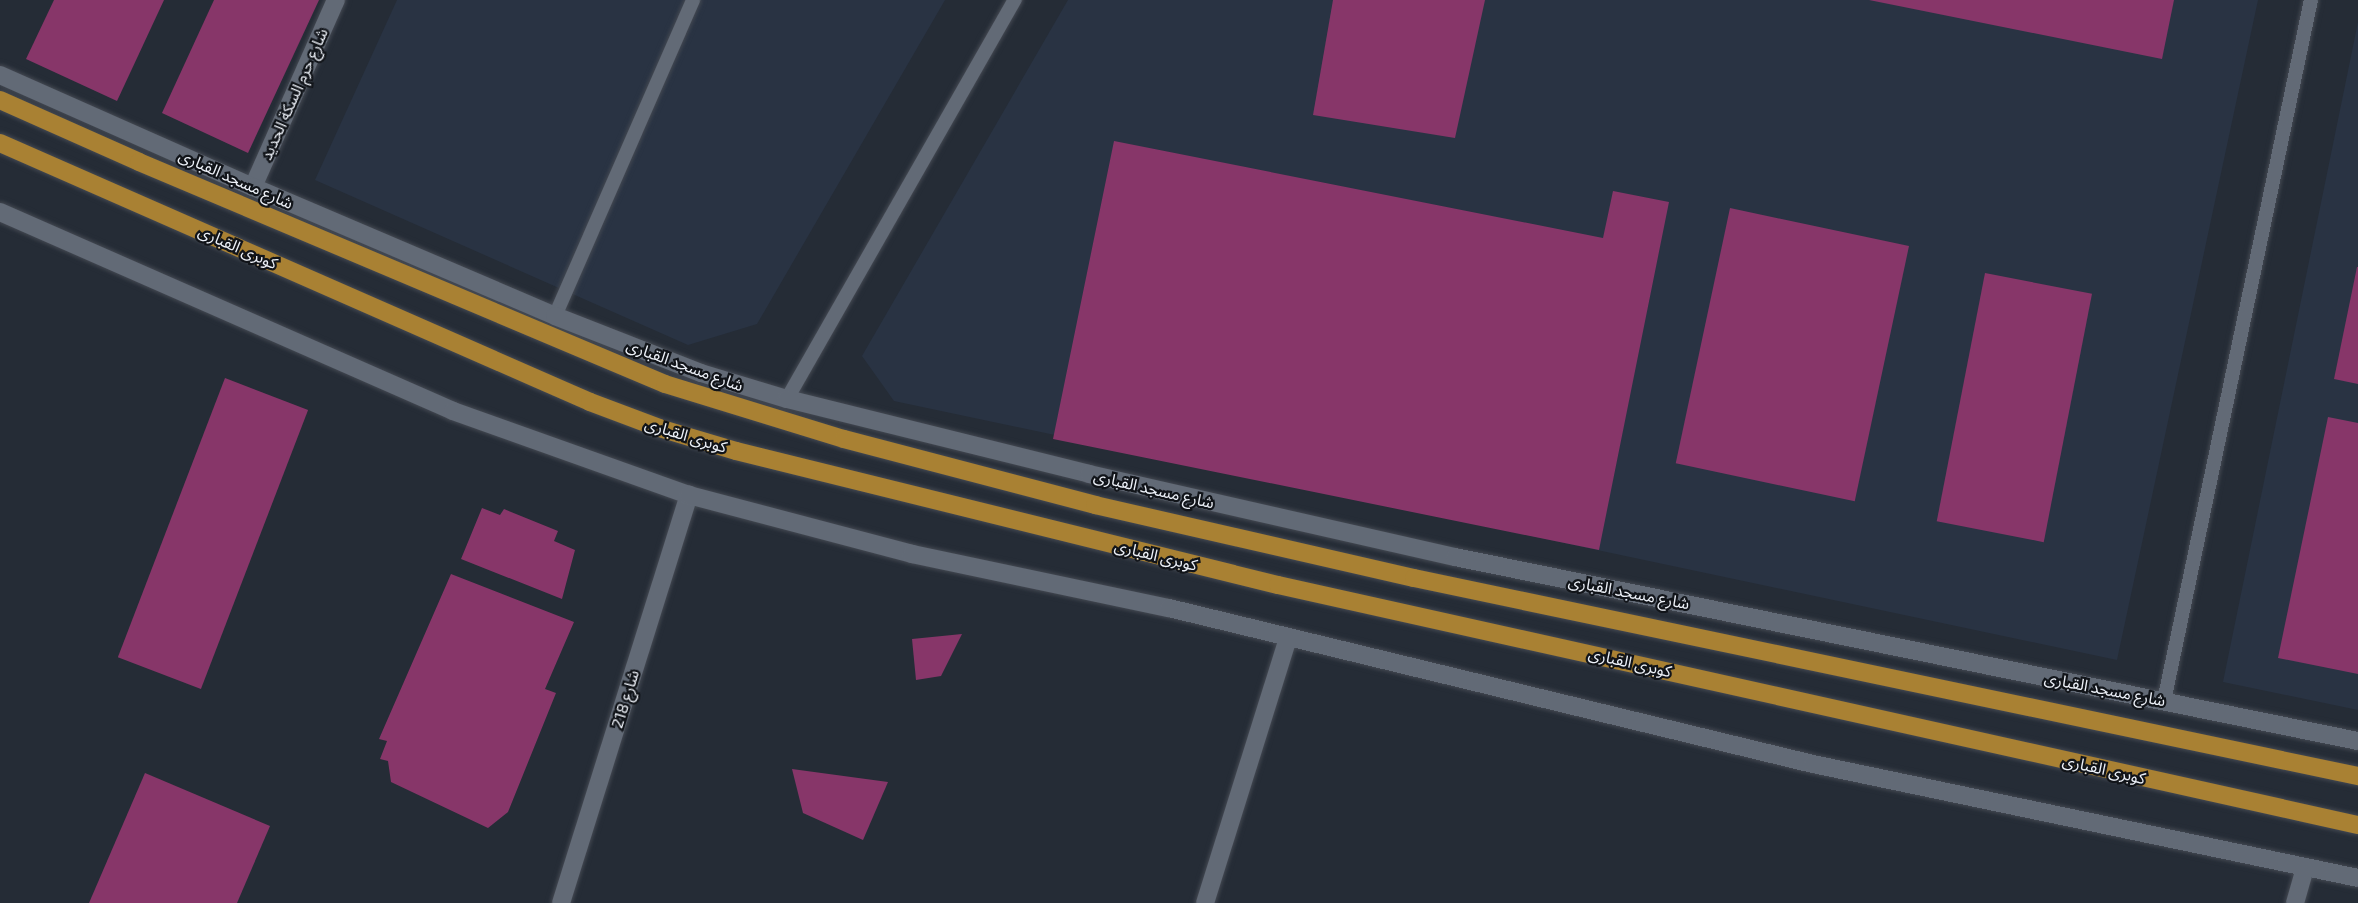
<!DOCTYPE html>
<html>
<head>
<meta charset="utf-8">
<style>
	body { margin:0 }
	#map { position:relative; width:2358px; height:903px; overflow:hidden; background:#252c36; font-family:"Exo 2","Noto Sans Arabic",sans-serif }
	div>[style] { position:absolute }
	.built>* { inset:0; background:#293343 }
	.building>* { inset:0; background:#873669; transform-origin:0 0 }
	.roads { filter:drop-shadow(0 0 2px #444952) drop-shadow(0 0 2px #444952) }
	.lane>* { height:14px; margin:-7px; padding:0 7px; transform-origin:7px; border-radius:7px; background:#626a76 }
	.street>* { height:18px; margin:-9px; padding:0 9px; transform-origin:9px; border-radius:9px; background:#626a76 }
	.secondary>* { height:18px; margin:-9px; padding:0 9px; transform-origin:9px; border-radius:9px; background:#626a76 }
	.primary>* { height:18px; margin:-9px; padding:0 9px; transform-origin:9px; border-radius:9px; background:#a98133 }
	span { translate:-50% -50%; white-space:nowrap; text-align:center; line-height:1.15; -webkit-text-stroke:4.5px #111419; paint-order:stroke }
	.street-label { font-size:16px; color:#edf1f8 }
</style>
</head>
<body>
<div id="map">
	<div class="built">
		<div style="clip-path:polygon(397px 0,945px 0,757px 324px,688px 345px,315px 180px)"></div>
		<div style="clip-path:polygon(1068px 0,2258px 0,2117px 660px,894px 401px,862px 356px)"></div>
		<div style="clip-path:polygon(2358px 22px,2358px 710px,2223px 682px)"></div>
	</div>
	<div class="building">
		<div style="clip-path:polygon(54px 0,164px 0,117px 101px,26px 59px)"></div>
		<div style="clip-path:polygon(214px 0,319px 0,248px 153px,162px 113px)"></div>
		<div style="clip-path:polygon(1333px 0,1485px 0,1455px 138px,1313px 115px)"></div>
		<div style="clip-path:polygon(1869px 0,2174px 0,2162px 59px)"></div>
		<div style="clip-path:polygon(1114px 141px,1603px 238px,1613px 191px,1669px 202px,1599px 550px,1053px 439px)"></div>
		<div style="left:1730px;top:208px;width:183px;height:261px;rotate:12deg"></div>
		<div style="clip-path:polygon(2357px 267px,2358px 267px,2358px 384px,2334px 379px)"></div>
		<div style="left:1985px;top:273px;width:109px;height:253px;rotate:11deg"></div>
		<div style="left:225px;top:378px;width:89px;height:299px;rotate:21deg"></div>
		<div style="clip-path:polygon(2328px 417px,2358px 423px,2358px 674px,2278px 658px)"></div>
		<div style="clip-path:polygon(482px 508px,500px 515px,504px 509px,558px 531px,554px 541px,575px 550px,562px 599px,461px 559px)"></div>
		<div style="clip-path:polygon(451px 574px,574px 622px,545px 689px,556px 693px,508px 812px,488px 828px,391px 782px,388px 761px,380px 759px,387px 741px,379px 739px)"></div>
		<div style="clip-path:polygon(962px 634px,941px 676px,916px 680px,912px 639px)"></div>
		<div style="clip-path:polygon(792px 769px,888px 782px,863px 840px,803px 813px)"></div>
		<div style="clip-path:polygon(145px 773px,270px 826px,237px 903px,89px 903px)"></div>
	</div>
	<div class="roads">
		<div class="lane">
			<div style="left:555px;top:316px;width:345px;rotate:-66.4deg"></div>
			<div style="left:787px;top:399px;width:460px;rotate:-60.3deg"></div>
			<div style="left:2164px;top:701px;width:716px;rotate:-78.16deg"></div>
		</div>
		<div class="street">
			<div style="left:253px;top:187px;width:205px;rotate:-66.1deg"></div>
			<div style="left:561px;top:903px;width:428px;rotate:-72.6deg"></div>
			<div style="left:1205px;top:903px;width:278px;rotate:-72.6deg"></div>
			<div style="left:2295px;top:903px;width:37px;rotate:-74deg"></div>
		</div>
		<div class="secondary">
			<div style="left:0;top:75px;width:277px;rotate:23.9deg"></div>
			<div style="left:253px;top:187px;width:328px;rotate:23.1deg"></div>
			<div style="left:555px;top:316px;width:157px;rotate:21.3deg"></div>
			<div style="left:701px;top:373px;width:90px;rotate:16.8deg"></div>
			<div style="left:787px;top:399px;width:311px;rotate:13.9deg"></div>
			<div style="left:1089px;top:474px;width:375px;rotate:12.8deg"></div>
			<div style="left:1455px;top:557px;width:922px;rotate:11.52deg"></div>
			<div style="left:0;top:212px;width:495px;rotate:23.7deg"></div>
			<div style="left:453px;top:411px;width:251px;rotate:19.6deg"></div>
			<div style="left:689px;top:495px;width:231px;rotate:14.8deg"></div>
			<div style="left:912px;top:554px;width:263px;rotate:11.9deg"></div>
			<div style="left:1169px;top:608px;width:663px;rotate:13.62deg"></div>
			<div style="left:1813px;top:764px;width:557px;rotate:11.81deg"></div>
		</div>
		<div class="primary">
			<div style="left:0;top:100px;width:152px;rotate:24deg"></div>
			<div style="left:139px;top:162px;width:571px;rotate:22.88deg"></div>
			<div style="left:665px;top:384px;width:187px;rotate:17.1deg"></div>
			<div style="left:844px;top:439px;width:260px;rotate:14.7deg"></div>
			<div style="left:1095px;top:505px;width:327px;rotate:12.9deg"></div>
			<div style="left:1414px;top:578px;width:965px;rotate:11.85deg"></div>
			<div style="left:0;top:143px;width:644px;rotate:23.7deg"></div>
			<div style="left:590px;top:402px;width:74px;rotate:20.6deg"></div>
			<div style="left:659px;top:428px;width:80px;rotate:16.6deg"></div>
			<div style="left:736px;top:451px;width:558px;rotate:13.89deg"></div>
			<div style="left:1278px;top:585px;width:1106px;rotate:12.53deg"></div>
		</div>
	</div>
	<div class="street-label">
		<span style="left:294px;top:94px;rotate:-66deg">شارع حرم السكة الحديد</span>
		<span style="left:236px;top:179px;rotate:24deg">شارع مسجد القبارى</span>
		<span style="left:238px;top:247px;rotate:24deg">كوبرى القبارى</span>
		<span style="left:685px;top:365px;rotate:20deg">شارع مسجد القبارى</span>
		<span style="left:686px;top:435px;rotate:17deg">كوبرى القبارى</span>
		<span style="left:1154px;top:489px;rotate:13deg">شارع مسجد القبارى</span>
		<span style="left:1156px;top:555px;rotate:14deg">كوبرى القبارى</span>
		<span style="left:1629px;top:592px;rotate:11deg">شارع مسجد القبارى</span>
		<span style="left:1630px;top:662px;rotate:13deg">كوبرى القبارى</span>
		<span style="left:2105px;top:689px;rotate:11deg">شارع مسجد القبارى</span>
		<span style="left:625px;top:699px;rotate:-73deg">شارع 218</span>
		<span style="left:2104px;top:769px;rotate:13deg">كوبرى القبارى</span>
	</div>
</div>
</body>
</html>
